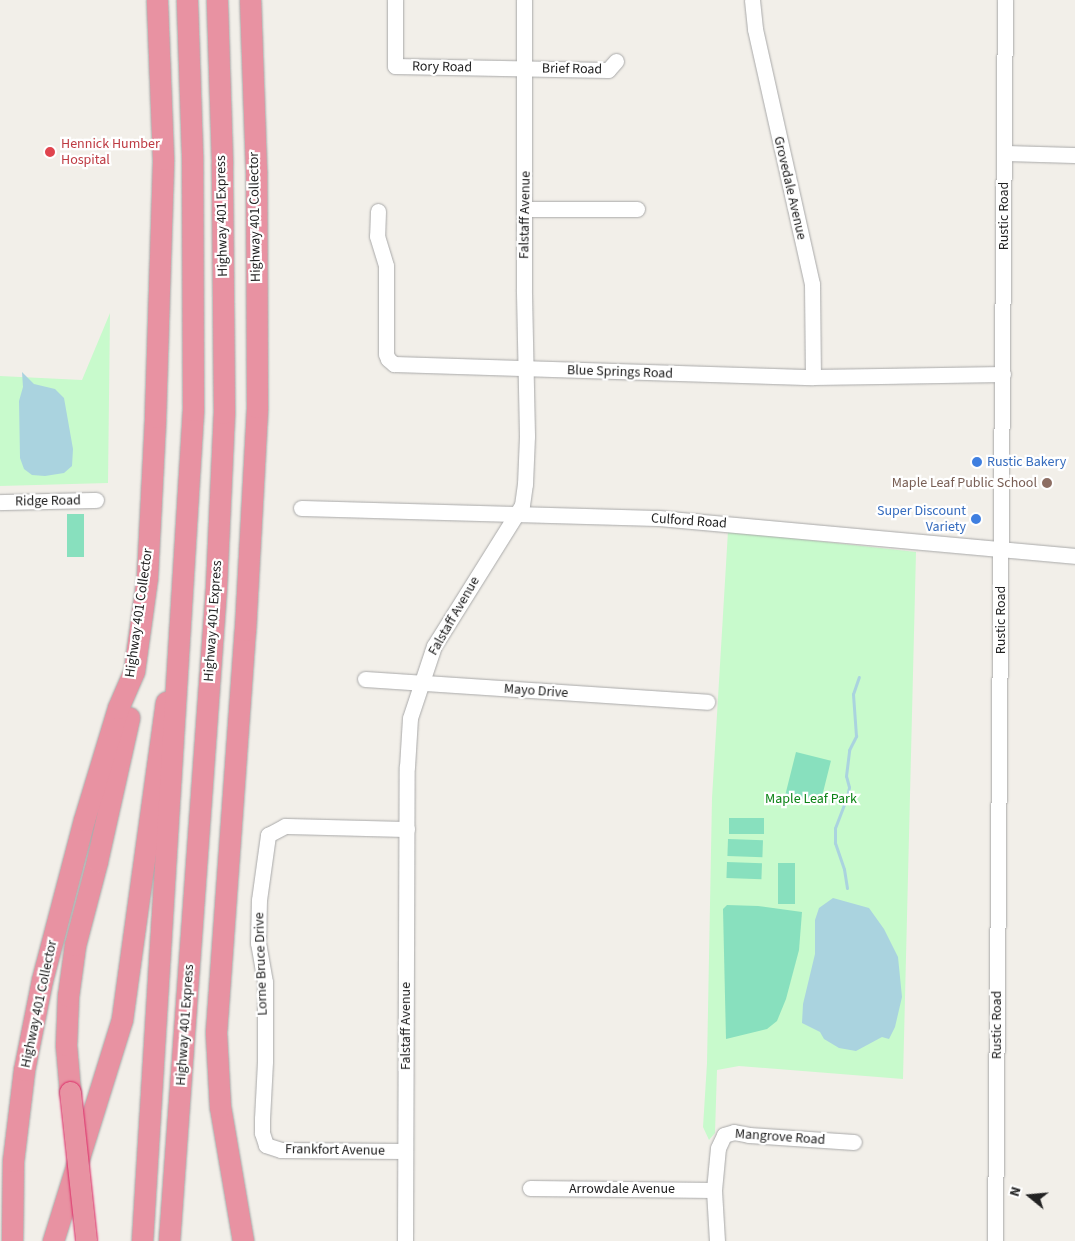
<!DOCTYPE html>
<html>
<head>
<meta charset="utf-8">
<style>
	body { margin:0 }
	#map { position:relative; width:1075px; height:1241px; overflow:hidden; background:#f2efe9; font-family:"Source Sans 3",sans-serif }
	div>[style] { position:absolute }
	.park>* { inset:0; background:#c8facc }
	.pitch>* { inset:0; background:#88e0be; transform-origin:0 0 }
	.water>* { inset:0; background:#aad3df }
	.stream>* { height:3px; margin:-1.5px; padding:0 1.5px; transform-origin:1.5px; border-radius:1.5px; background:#aad3df }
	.roads { filter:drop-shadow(0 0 1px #a9a9a9) drop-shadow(0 0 1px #a9a9a9) }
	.minor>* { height:15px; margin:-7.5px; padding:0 7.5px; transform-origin:7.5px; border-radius:7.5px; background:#fff }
	.highway>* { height:21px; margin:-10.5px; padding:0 10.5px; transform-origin:10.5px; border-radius:10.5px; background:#e892a2 }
	.bridges { filter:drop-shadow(0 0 1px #dc2a67) drop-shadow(0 0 1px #dc2a67) }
	.highway-bridge>* { height:21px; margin:-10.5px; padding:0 10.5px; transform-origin:10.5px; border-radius:10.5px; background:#e892a2 }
	.dots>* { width:14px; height:14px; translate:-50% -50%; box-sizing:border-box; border:2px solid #fff; border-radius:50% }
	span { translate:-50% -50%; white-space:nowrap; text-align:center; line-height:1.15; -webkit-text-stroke:4.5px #fff; paint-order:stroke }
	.street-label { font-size:14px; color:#222 }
	.health-label { font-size:14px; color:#be3a42 }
	.left { translate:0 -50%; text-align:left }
	.shop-label { font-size:14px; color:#366cbe }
	.right { translate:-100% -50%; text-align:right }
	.education-label { font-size:14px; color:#785e54 }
	.park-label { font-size:14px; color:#0c8416 }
	.north { position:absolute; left:1005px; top:1171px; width:50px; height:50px; -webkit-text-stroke:4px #fff; paint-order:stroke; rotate:287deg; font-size:14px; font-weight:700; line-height:20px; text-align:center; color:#222 }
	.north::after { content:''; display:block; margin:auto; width:18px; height:22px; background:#222; clip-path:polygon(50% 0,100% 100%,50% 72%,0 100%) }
</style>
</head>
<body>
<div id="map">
	<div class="park">
		<div style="clip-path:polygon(110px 313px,108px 483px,0 486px,0 376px,82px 380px)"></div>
		<div style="clip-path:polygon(728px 531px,916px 552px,903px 1079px,739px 1066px,717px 1070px,715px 1133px,709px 1140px,703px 1127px,707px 1063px,712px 798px)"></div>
	</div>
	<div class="pitch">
		<div style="left:67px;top:514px;width:17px;height:43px"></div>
		<div style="left:796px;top:752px;width:36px;height:44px;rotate:14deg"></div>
		<div style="left:729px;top:818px;width:35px;height:16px"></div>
		<div style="left:728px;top:839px;width:35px;height:17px;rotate:2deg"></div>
		<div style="left:727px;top:862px;width:35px;height:16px;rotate:2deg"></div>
		<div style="left:778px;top:863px;width:17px;height:41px"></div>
		<div style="clip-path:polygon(727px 905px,758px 906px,802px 912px,799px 950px,786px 999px,777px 1021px,767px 1029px,726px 1039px,723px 909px)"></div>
	</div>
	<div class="water">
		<div style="clip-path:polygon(22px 372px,34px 384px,55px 389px,64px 398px,73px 449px,72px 466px,64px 473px,45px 476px,32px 475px,24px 469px,20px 458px,19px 401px,23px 387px)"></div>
		<div style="clip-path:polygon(833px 898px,869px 908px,884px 929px,898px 957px,902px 997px,895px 1027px,889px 1039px,882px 1037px,856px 1051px,839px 1048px,824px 1039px,820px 1032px,802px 1023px,803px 1004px,815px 954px,815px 920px,819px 908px)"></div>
	</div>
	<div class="stream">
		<div style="left:847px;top:888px;width:19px;rotate:-99deg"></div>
		<div style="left:844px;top:869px;width:28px;rotate:-109deg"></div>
		<div style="left:835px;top:843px;width:15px;rotate:-90deg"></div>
		<div style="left:835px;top:828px;width:34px;rotate:-69deg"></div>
		<div style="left:847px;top:796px;width:9px;rotate:-77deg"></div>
		<div style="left:849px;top:787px;width:11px;rotate:-105deg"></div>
		<div style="left:846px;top:776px;width:26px;rotate:-83deg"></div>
		<div style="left:849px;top:750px;width:16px;rotate:-63deg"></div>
		<div style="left:856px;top:736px;width:42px;rotate:-94.1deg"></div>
		<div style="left:853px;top:694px;width:18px;rotate:-71deg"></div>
	</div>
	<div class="roads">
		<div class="minor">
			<div style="left:395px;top:0;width:66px;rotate:90deg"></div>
			<div style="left:395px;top:66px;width:213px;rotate:1.1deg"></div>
			<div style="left:608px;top:70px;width:12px;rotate:-48deg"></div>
			<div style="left:752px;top:0;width:29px;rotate:84deg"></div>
			<div style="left:755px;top:29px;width:261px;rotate:77.4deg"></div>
			<div style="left:812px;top:284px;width:93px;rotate:89.4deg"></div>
			<div style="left:1005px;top:153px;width:70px;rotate:1.6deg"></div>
			<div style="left:525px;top:209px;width:112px"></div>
			<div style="left:378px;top:211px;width:25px;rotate:92deg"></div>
			<div style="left:377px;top:236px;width:31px;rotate:73deg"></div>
			<div style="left:386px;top:266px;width:88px;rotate:90deg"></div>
			<div style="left:386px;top:354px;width:5px;rotate:68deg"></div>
			<div style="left:388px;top:359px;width:8px;rotate:40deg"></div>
			<div style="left:394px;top:364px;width:419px;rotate:1.8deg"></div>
			<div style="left:813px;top:377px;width:190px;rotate:-0.9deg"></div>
			<div style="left:0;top:502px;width:96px;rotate:-1.2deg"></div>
			<div style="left:301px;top:508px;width:357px;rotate:1.6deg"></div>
			<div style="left:658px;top:518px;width:419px;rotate:5.2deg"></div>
			<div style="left:365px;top:679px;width:343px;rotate:3.8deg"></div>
			<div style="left:405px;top:1151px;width:124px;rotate:-179.5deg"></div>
			<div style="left:281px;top:1150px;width:16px;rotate:-162deg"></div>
			<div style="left:266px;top:1145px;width:13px;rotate:-108deg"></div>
			<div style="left:262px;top:1133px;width:14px;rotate:-90deg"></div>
			<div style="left:262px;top:1119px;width:58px;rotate:-87deg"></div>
			<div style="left:265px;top:1061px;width:79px;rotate:-90deg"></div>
			<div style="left:265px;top:982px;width:40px;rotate:-100deg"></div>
			<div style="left:258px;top:943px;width:43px;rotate:-88.7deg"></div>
			<div style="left:259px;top:900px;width:66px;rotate:-82.1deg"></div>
			<div style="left:268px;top:835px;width:19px;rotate:-28deg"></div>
			<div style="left:285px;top:826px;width:122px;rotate:1.4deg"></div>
			<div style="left:530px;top:1188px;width:184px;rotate:0.6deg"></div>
			<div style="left:405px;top:1241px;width:474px;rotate:-89.8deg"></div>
			<div style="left:407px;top:767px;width:49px;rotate:-86.5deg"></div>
			<div style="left:410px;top:718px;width:76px;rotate:-71.6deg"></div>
			<div style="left:434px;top:646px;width:166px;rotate:-58deg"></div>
			<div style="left:522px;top:505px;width:21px;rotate:-82deg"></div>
			<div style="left:525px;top:484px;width:48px;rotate:-87.6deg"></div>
			<div style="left:527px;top:436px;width:147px;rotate:-91.2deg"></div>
			<div style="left:524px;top:289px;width:289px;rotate:-90deg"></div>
			<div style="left:717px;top:1241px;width:51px;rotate:-93.4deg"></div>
			<div style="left:714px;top:1190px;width:42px;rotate:-84.6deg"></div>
			<div style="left:718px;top:1148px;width:14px;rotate:-65deg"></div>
			<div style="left:724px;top:1135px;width:10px;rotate:-17deg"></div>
			<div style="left:734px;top:1132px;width:15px;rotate:11deg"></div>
			<div style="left:749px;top:1135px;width:105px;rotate:3.8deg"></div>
			<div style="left:995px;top:1241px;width:1241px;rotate:-89.54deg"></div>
		</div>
		<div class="highway">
			<div style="left:70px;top:1092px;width:47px;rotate:-94.9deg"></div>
			<div style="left:66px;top:1045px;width:49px;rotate:-87.7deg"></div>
			<div style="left:68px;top:996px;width:51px;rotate:-82.2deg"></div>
			<div style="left:75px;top:945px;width:87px;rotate:-75.3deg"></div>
			<div style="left:97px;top:861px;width:147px;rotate:-77.4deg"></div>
			<div style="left:12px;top:1241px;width:80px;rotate:-89.3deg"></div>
			<div style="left:13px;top:1161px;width:92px;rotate:-83.1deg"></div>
			<div style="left:24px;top:1070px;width:92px;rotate:-78.7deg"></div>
			<div style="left:42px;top:980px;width:165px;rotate:-75.3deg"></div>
			<div style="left:84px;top:820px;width:117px;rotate:-73.1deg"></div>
			<div style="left:118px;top:708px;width:40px;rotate:-66.6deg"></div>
			<div style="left:134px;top:671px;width:95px;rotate:-82.1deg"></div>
			<div style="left:147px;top:577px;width:160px;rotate:-87.1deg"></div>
			<div style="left:155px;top:417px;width:258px;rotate:-88.2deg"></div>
			<div style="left:163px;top:159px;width:159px;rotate:-92.2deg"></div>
			<div style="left:53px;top:1241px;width:232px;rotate:-72.7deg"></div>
			<div style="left:122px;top:1019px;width:320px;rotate:-82.1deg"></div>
			<div style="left:142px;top:1241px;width:833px;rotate:-86.49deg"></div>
			<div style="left:193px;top:410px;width:256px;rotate:-90.2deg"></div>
			<div style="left:192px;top:154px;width:154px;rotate:-91.9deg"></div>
			<div style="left:169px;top:1241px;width:656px;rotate:-85.89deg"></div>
			<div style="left:216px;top:587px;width:174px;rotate:-87.4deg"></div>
			<div style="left:224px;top:413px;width:250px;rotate:-90.5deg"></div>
			<div style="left:222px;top:163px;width:163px;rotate:-91.8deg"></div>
			<div style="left:243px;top:1241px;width:136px;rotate:-99.7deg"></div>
			<div style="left:220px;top:1107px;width:75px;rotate:-93.1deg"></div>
			<div style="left:216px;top:1032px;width:403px;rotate:-85.9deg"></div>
			<div style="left:245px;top:630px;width:223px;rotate:-86.9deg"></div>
			<div style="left:257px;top:407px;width:237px;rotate:-90.2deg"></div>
			<div style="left:256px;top:170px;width:170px;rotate:-92deg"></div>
		</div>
	</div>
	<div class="bridges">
		<div class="highway-bridge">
			<div style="left:70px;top:1092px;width:149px;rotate:83.8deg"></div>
		</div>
	</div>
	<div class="dots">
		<div style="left:50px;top:152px;background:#e0444e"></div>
		<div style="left:977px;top:462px;background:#3f7fe0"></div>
		<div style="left:1047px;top:483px;background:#8d6e63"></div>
		<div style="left:976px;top:519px;background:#3f7fe0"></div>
	</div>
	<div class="street-label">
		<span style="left:442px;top:67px;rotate:1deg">Rory Road</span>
		<span style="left:572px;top:69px;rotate:1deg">Brief Road</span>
		<span style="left:790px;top:188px;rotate:77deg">Grovedale Avenue</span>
		<span style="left:525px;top:215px;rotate:-89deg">Falstaff Avenue</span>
		<span style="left:222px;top:216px;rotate:-91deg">Highway 401 Express</span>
		<span style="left:1004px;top:216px;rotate:-90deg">Rustic Road</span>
		<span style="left:255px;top:217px;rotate:-91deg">Highway 401 Collector</span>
		<span style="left:620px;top:372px;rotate:2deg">Blue Springs Road</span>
		<span style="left:48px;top:501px;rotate:-1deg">Ridge Road</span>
		<span style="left:689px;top:521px;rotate:4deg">Culford Road</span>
		<span style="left:139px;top:613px;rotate:-82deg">Highway 401 Collector</span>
		<span style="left:454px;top:616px;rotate:-60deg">Falstaff Avenue</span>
		<span style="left:1001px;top:620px;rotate:-90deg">Rustic Road</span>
		<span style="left:213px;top:621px;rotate:-86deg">Highway 401 Express</span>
		<span style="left:536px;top:691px;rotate:4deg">Mayo Drive</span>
		<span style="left:261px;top:964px;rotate:-92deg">Lorne Bruce Drive</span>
		<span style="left:39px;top:1004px;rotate:-78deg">Highway 401 Collector</span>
		<span style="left:185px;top:1025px;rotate:-86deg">Highway 401 Express</span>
		<span style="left:997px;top:1025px;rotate:-90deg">Rustic Road</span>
		<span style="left:406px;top:1026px;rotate:-90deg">Falstaff Avenue</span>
		<span style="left:780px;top:1137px;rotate:4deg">Mangrove Road</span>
		<span style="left:335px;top:1150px;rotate:1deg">Frankfort Avenue</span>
		<span style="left:622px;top:1189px">Arrowdale Avenue</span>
	</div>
	<div class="health-label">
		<span class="left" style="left:61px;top:152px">Hennick Humber<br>Hospital</span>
	</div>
	<div class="shop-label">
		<span class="left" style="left:987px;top:462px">Rustic Bakery</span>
		<span class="right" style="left:966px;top:519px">Super Discount<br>Variety</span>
	</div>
	<div class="education-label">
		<span class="right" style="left:1037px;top:483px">Maple Leaf Public School</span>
	</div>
	<div class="park-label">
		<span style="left:811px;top:799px">Maple Leaf Park</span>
	</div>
	<div class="north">N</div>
</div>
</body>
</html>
